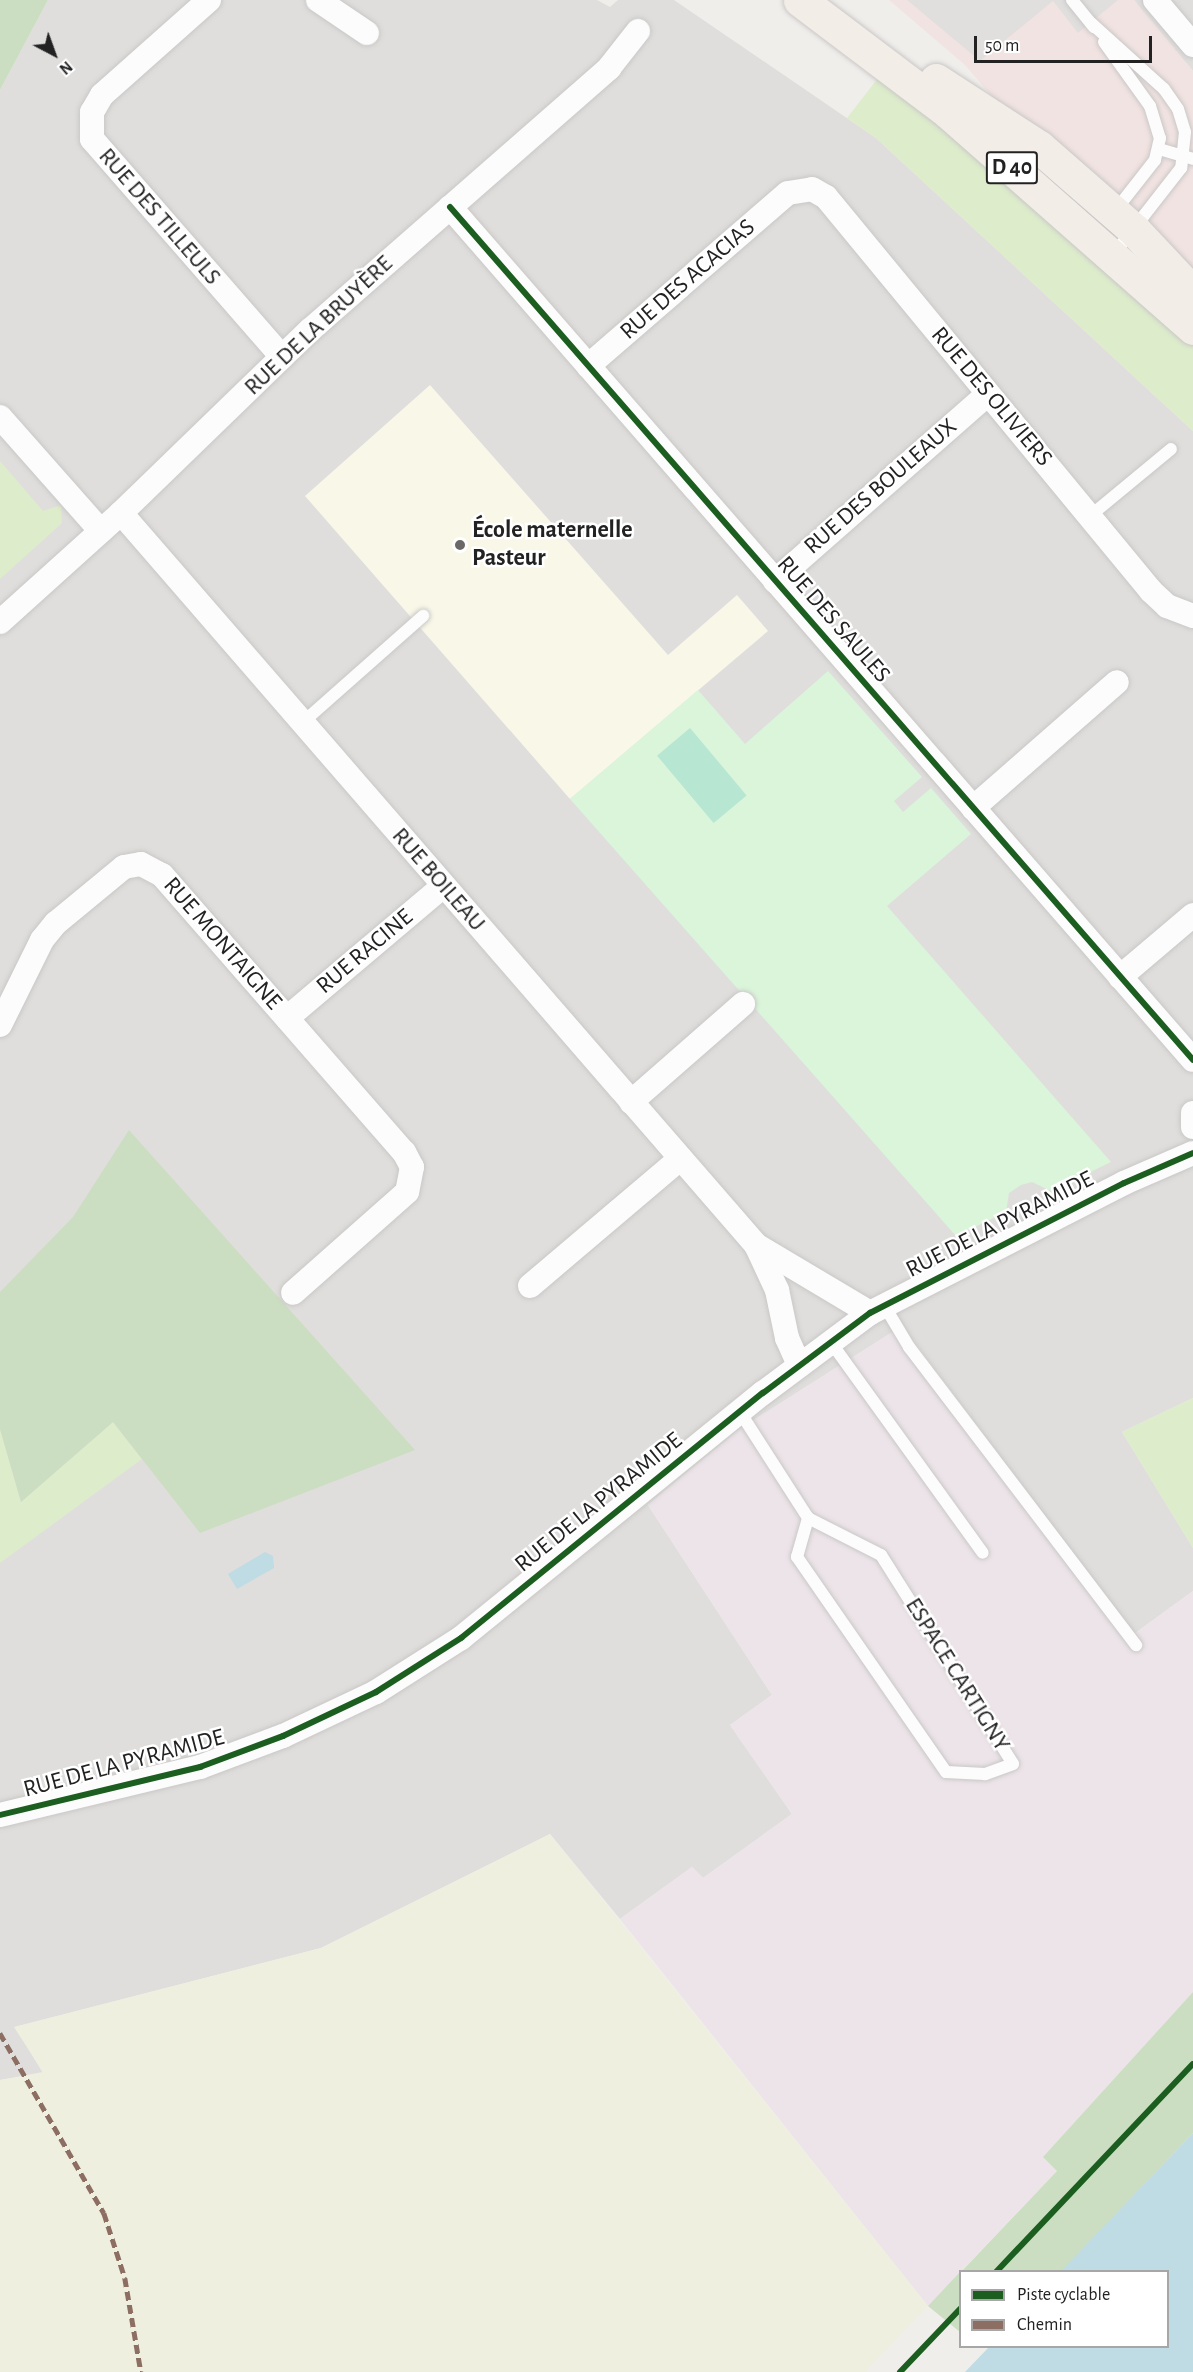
<!DOCTYPE html>
<html>
<head>
<meta charset="utf-8">
<style>
	body { margin:0 }
	#map { position:relative; width:1193px; height:2372px; overflow:hidden; background:#f0eeeb; font-family:"Alegreya Sans",sans-serif }
	div>[style] { position:absolute }
	.residential>* { inset:0; background:#dfdedc }
	.commercial>* { inset:0; background:#f1e3e1 }
	.industrial>* { inset:0; background:#ede4e9 }
	.education>* { inset:0; background:#f8f7e8 }
	.farmland>* { inset:0; background:#efefdf }
	.grass>* { inset:0; background:#ddeccb }
	.forest>* { inset:0; background:#cbdec1 }
	.park>* { inset:0; background:#daf5da }
	.pitch>* { inset:0; background:#b7e6d2; transform-origin:0 0 }
	.parking>* { inset:0; background:#e0dfde }
	.water>* { inset:0; background:#bfdbe3 }
	.roads { filter:drop-shadow(0 0 2px #c9c8c7) drop-shadow(0 0 2px #c9c8c7) }
	.lane>* { height:12px; margin:-6px; padding:0 6px; transform-origin:6px; border-radius:6px; background:#fdfcfc }
	.street>* { height:24px; margin:-12px; padding:0 12px; transform-origin:12px; border-radius:12px; background:#fdfcfc }
	.primary>* { height:33px; margin:-16.5px; padding:0 16.5px; transform-origin:16.5px; border-radius:16.5px; background:#f3ede7 }
	.quiet>* { height:4.5px; margin-top:-2.25px; transform-origin:0; background:repeating-linear-gradient(90deg,#8d6e63 0 9px,transparent 0 13.5px) }
	.cycleway>* { height:6px; margin:-3px; padding:0 3px; transform-origin:3px; border-radius:3px; background:#1b5e20 }
	.dots>* { width:16px; height:16px; translate:-50% -50%; box-sizing:border-box; border:3px solid #fff; border-radius:50% }
	span { translate:-50% -50%; white-space:nowrap; text-align:center; line-height:1.15; -webkit-text-stroke:5px #fff; paint-order:stroke }
	.shield-label span { padding:2px 4px; background:#fff; border:2px solid; border-radius:4px; -webkit-text-stroke-width:0 }
	.shield-label { font-size:22px; color:#222; font-weight:700 }
	.street-label { font-size:24px; color:#222 }
	.poi-label { font-size:24px; color:#222; font-weight:700 }
	.left { translate:0 -50%; text-align:left }
	.legend { position:absolute; left:959px; top:2270px; width:210px; height:78px; box-sizing:border-box; background:#fff; border:2px solid #a7a7a7; margin:0; padding:8px 10px; list-style:none; font-size:18px; color:#222 }
	.legend li { display:flex; align-items:center; gap:12px; height:30px }
	.legend b { width:30px; border:2px solid #a7a7a7 }
	.north { position:absolute; left:24px; top:24px; width:60px; height:60px; -webkit-text-stroke:4px #fff; paint-order:stroke; rotate:139deg; font-size:16px; font-weight:700; line-height:24px; text-align:center; color:#222 }
	.north::after { content:''; display:block; margin:auto; width:21px; height:27px; background:#222; clip-path:polygon(50% 0,100% 100%,50% 72%,0 100%) }
	.scale { position:absolute; left:974px; top:36px; width:178px; height:27px; box-sizing:border-box; border:3px solid #222; border-top:0; padding-left:8px; font-size:18px; line-height:21px; white-space:nowrap; color:#222; -webkit-text-stroke:4px #fff; paint-order:stroke }
</style>
</head>
<body>
<div id="map">
	<div class="residential">
		<div style="clip-path:polygon(48px 0,597px 0,610px 7px,618px 0,674px 0,876px 138px,1193px 431px,1193px 1398px,1122px 1432px,1193px 1548px,1193px 1591px,1134px 1634px,902px 1326px,741px 1428px,648px 1505px,772px 1695px,730px 1725px,792px 1814px,703px 1878px,692px 1867px,620px 1919px,550px 1834px,321px 1948px,15px 2027px,43px 2073px,0 2080px,0 90px)"></div>
		<div style="clip-path:polygon(1134px 0,1193px 0,1193px 71px,1142px 11px)"></div>
	</div>
	<div class="commercial">
		<div style="clip-path:polygon(889px 0,1134px 0,1193px 71px,1193px 289px,1000px 106px,965px 65px)"></div>
	</div>
	<div class="industrial">
		<div style="clip-path:polygon(902px 1326px,1134px 1634px,1193px 1591px,1193px 1992px,1044px 2156px,1057px 2171px,928px 2306px,620px 1919px,692px 1867px,703px 1878px,792px 1814px,730px 1725px,772px 1695px,648px 1505px,741px 1428px)"></div>
	</div>
	<div class="education">
		<div style="clip-path:polygon(430px 385px,668px 655px,737px 595px,768px 631px,570px 799px,305px 496px)"></div>
	</div>
	<div class="farmland">
		<div style="clip-path:polygon(550px 1834px,928px 2306px,865px 2372px,0 2372px,0 2080px,43px 2072px,14px 2027px,321px 1948px)"></div>
	</div>
	<div class="grass">
		<div style="clip-path:polygon(878px 78px,1010px 182px,1193px 345px,1193px 431px,876px 138px,847px 118px)"></div>
		<div style="clip-path:polygon(0 461px,43px 511px,61px 505px,62px 523px,0 579px)"></div>
		<div style="clip-path:polygon(1193px 1398px,1193px 1548px,1122px 1432px)"></div>
		<div style="clip-path:polygon(113px 1422px,142px 1459px,0 1563px,0 1429px,21px 1502px)"></div>
	</div>
	<div class="forest">
		<div style="clip-path:polygon(0 0,48px 0,0 90px)"></div>
		<div style="clip-path:polygon(129px 1130px,415px 1450px,200px 1533px,113px 1422px,21px 1502px,0 1429px,0 1292px,73px 1217px)"></div>
		<div style="clip-path:polygon(1193px 1992px,1193px 2133px,1061px 2272px,961px 2272px,1057px 2171px,1043px 2157px)"></div>
		<div style="clip-path:polygon(960px 2272px,960px 2332px,928px 2306px)"></div>
	</div>
	<div class="park">
		<div style="clip-path:polygon(828px 671px,922px 777px,894px 801px,903px 812px,931px 788px,971px 834px,887px 906px,1111px 1162px,1051px 1191px,1032px 1182px,1021px 1185px,1009px 1193px,1006px 1212px,956px 1236px,570px 799px,698px 690px,745px 744px)"></div>
	</div>
	<div class="pitch">
		<div style="left:690px;top:728px;width:88px;height:43px;rotate:50deg"></div>
	</div>
	<div class="parking">
		<div style="clip-path:polygon(907px 0,1118px 0,1078px 33px,1053px 1px,980px 61px)"></div>
	</div>
	<div class="water">
		<div style="clip-path:polygon(265px 1552px,273px 1556px,274px 1568px,237px 1589px,228px 1574px)"></div>
		<div style="clip-path:polygon(1193px 2133px,1193px 2372px,965px 2372px,989px 2347px,1168px 2346px,1168px 2272px,1061px 2271px)"></div>
	</div>
	<div class="roads">
		<div class="lane">
			<div style="left:1072px;top:0;width:35px;rotate:51deg"></div>
			<div style="left:1091px;top:23px;width:98px;rotate:42.1deg"></div>
			<div style="left:1164px;top:89px;width:24px;rotate:55deg"></div>
			<div style="left:1178px;top:109px;width:24px;rotate:73deg"></div>
			<div style="left:1185px;top:132px;width:36px;rotate:96deg"></div>
			<div style="left:1181px;top:168px;width:110px;rotate:128deg"></div>
			<div style="left:1104px;top:42px;width:79px;rotate:54.3deg"></div>
			<div style="left:1150px;top:106px;width:34px;rotate:73deg"></div>
			<div style="left:1160px;top:138px;width:23px;rotate:103deg"></div>
			<div style="left:1155px;top:160px;width:65px;rotate:128.1deg"></div>
			<div style="left:1159px;top:149px;width:35px;rotate:16deg"></div>
			<div style="left:1090px;top:516px;width:105px;rotate:-39.6deg"></div>
			<div style="left:302px;top:723px;width:162px;rotate:-41.5deg"></div>
			<div style="left:884px;top:1305px;width:49px;rotate:59.2deg"></div>
			<div style="left:909px;top:1347px;width:375px;rotate:52.7deg"></div>
			<div style="left:830px;top:1341px;width:261px;rotate:54.2deg"></div>
			<div style="left:740px;top:1412px;width:126px;rotate:57.3deg"></div>
			<div style="left:808px;top:1518px;width:82px;rotate:26.9deg"></div>
			<div style="left:881px;top:1555px;width:247px;rotate:57.7deg"></div>
			<div style="left:1013px;top:1764px;width:30px;rotate:160deg"></div>
			<div style="left:985px;top:1774px;width:39px;rotate:-177deg"></div>
			<div style="left:946px;top:1772px;width:262px;rotate:-124.7deg"></div>
			<div style="left:797px;top:1557px;width:41px;rotate:-74.2deg"></div>
		</div>
		<div class="street">
			<div style="left:209px;top:0;width:143px;rotate:138.4deg"></div>
			<div style="left:102px;top:95px;width:20px;rotate:120deg"></div>
			<div style="left:92px;top:112px;width:27px;rotate:90deg"></div>
			<div style="left:92px;top:139px;width:289px;rotate:48.9deg"></div>
			<div style="left:318px;top:0;width:59px;rotate:34deg"></div>
			<div style="left:1155px;top:0;width:59px;rotate:49.8deg"></div>
			<div style="left:450px;top:207px;width:1131px;rotate:48.94deg"></div>
			<div style="left:588px;top:366px;width:264px;rotate:-40.9deg"></div>
			<div style="left:788px;top:193px;width:24px;rotate:-9deg"></div>
			<div style="left:812px;top:189px;width:16px;rotate:30deg"></div>
			<div style="left:826px;top:197px;width:511px;rotate:50.48deg"></div>
			<div style="left:1151px;top:591px;width:22px;rotate:43deg"></div>
			<div style="left:1167px;top:606px;width:28px;rotate:21deg"></div>
			<div style="left:0;top:417px;width:152px;rotate:48.5deg"></div>
			<div style="left:121px;top:513px;width:969px;rotate:49.06deg"></div>
			<div style="left:756px;top:1245px;width:50px;rotate:65deg"></div>
			<div style="left:777px;top:1290px;width:49px;rotate:78.2deg"></div>
			<div style="left:787px;top:1338px;width:30px;rotate:66deg"></div>
			<div style="left:775px;top:581px;width:283px;rotate:-41.3deg"></div>
			<div style="left:0;top:622px;width:163px;rotate:-42deg"></div>
			<div style="left:121px;top:513px;width:263px;rotate:-44.1deg"></div>
			<div style="left:310px;top:330px;width:398px;rotate:-41.2deg"></div>
			<div style="left:609px;top:68px;width:47px;rotate:-51.9deg"></div>
			<div style="left:973px;top:808px;width:191px;rotate:-41.2deg"></div>
			<div style="left:1120px;top:977px;width:96px;rotate:-40.3deg"></div>
			<div style="left:287px;top:1018px;width:204px;rotate:-40.2deg"></div>
			<div style="left:0;top:1025px;width:95px;rotate:-63.7deg"></div>
			<div style="left:42px;top:940px;width:22px;rotate:-51deg"></div>
			<div style="left:56px;top:923px;width:88px;rotate:-39.5deg"></div>
			<div style="left:124px;top:867px;width:17px;rotate:-10deg"></div>
			<div style="left:141px;top:864px;width:24px;rotate:28deg"></div>
			<div style="left:162px;top:875px;width:368px;rotate:48.9deg"></div>
			<div style="left:404px;top:1152px;width:17px;rotate:62deg"></div>
			<div style="left:412px;top:1167px;width:25px;rotate:101deg"></div>
			<div style="left:407px;top:1192px;width:152px;rotate:138.5deg"></div>
			<div style="left:631px;top:1102px;width:149px;rotate:-41.2deg"></div>
			<div style="left:1193px;top:1113px;width:14px;rotate:90deg"></div>
			<div style="left:756px;top:1245px;width:133px;rotate:30.8deg"></div>
			<div style="left:530px;top:1286px;width:197px;rotate:-40.3deg"></div>
			<div style="left:0;top:1815px;width:206px;rotate:-13.5deg"></div>
			<div style="left:200px;top:1767px;width:89px;rotate:-20.5deg"></div>
			<div style="left:283px;top:1736px;width:103px;rotate:-25.3deg"></div>
			<div style="left:376px;top:1692px;width:101px;rotate:-32.4deg"></div>
			<div style="left:461px;top:1638px;width:389px;rotate:-39.1deg"></div>
			<div style="left:763px;top:1393px;width:134px;rotate:-36.8deg"></div>
			<div style="left:870px;top:1313px;width:285px;rotate:-27.1deg"></div>
			<div style="left:1124px;top:1183px;width:75px;rotate:-23.5deg"></div>
		</div>
		<div class="primary">
			<div style="left:800px;top:0;width:184px;rotate:37.1deg"></div>
			<div style="left:947px;top:111px;width:328px;rotate:41.4deg"></div>
			<div style="left:936px;top:80px;width:123px;rotate:33deg"></div>
			<div style="left:1039px;top:147px;width:126px;rotate:41.1deg"></div>
			<div style="left:1134px;top:230px;width:86px;rotate:46.9deg"></div>
		</div>
	</div>
	<div class="quiet">
		<div style="left:0;top:2033px;width:208px;rotate:60deg"></div>
		<div style="left:104px;top:2213px;width:68px;rotate:72.1deg"></div>
		<div style="left:125px;top:2278px;width:95px;rotate:80.3deg"></div>
	</div>
	<div class="cycleway">
		<div style="left:450px;top:207px;width:1131px;rotate:48.94deg"></div>
		<div style="left:0;top:1815px;width:206px;rotate:-13.5deg"></div>
		<div style="left:200px;top:1767px;width:89px;rotate:-20.5deg"></div>
		<div style="left:283px;top:1736px;width:103px;rotate:-25.3deg"></div>
		<div style="left:376px;top:1692px;width:101px;rotate:-32.4deg"></div>
		<div style="left:461px;top:1638px;width:389px;rotate:-39.1deg"></div>
		<div style="left:763px;top:1393px;width:134px;rotate:-36.8deg"></div>
		<div style="left:870px;top:1313px;width:285px;rotate:-27.1deg"></div>
		<div style="left:1124px;top:1183px;width:75px;rotate:-23.5deg"></div>
		<div style="left:996px;top:2272px;width:286px;rotate:-46.6deg"></div>
		<div style="left:900px;top:2372px;width:87px;rotate:-46.4deg"></div>
	</div>
	<div class="dots">
		<div style="left:460px;top:545px;background:#6a6968"></div>
	</div>
	<div class="shield-label">
		<span style="left:1012px;top:168px">D 40</span>
	</div>
	<div class="street-label">
		<span style="left:159px;top:217px;rotate:49deg">RUE DES TILLEULS</span>
		<span style="left:688px;top:280px;rotate:-41deg">RUE DES ACACIAS</span>
		<span style="left:319px;top:326px;rotate:-43deg">RUE DE LA BRUYÈRE</span>
		<span style="left:991px;top:397px;rotate:50deg">RUE DES OLIVIERS</span>
		<span style="left:881px;top:487px;rotate:-41deg">RUE DES BOULEAUX</span>
		<span style="left:833px;top:620px;rotate:49deg">RUE DES SAULES</span>
		<span style="left:438px;top:880px;rotate:49deg">RUE BOILEAU</span>
		<span style="left:222px;top:944px;rotate:49deg">RUE MONTAIGNE</span>
		<span style="left:365px;top:952px;rotate:-40deg">RUE RACINE</span>
		<span style="left:1000px;top:1225px;rotate:-27deg">RUE DE LA PYRAMIDE</span>
		<span style="left:599px;top:1503px;rotate:-39deg">RUE DE LA PYRAMIDE</span>
		<span style="left:957px;top:1675px;rotate:58deg">ESPACE CARTIGNY</span>
		<span style="left:124px;top:1764px;rotate:-15deg">RUE DE LA PYRAMIDE</span>
	</div>
	<div class="poi-label">
		<span class="left" style="left:472px;top:545px">École maternelle<br>Pasteur</span>
	</div>
	<ul class="legend">
	<li><b style="height:8px;background:#1b5e20"></b>Piste cyclable</li>
	<li><b style="height:8px;background:#8d6e63"></b>Chemin</li>
	</ul>
	<div class="north">N</div>
	<div class="scale">50 m</div>
</div>
</body>
</html>
